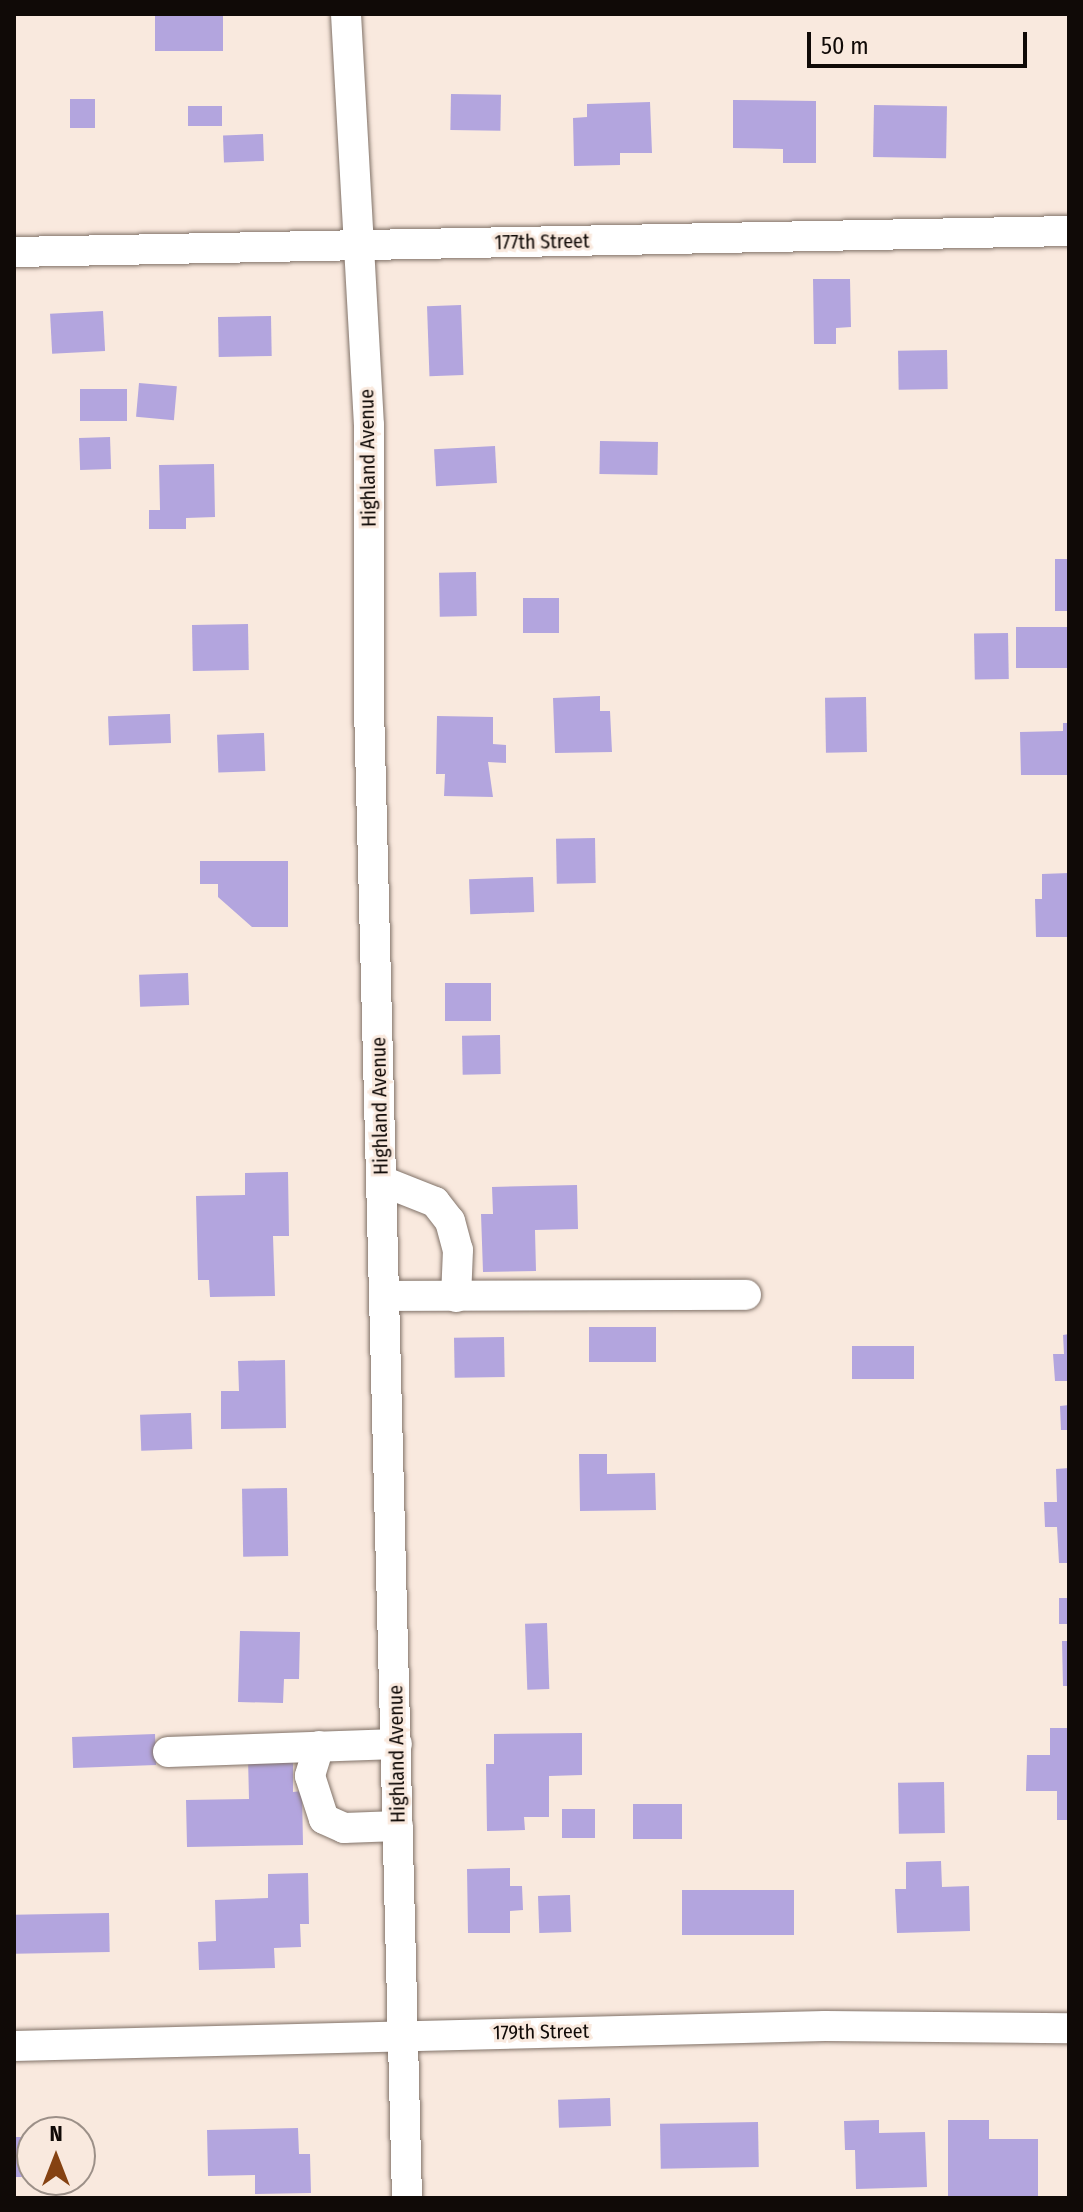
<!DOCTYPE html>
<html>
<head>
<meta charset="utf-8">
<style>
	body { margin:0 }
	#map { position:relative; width:1083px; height:2212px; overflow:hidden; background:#f9e9de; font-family:"Fira Sans Condensed",sans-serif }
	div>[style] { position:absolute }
	.building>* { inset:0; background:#b3a5de; transform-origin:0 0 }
	.roads { filter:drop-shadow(0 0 2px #817268) drop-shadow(0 0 2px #817268) }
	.minor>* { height:30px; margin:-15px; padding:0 15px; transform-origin:15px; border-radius:15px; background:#fff }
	span { translate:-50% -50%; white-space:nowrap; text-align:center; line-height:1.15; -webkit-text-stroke:6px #f9e9de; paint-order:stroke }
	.street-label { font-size:20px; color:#100a07 }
	.frame { position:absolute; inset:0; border:16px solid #100a07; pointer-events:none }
	.north { position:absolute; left:16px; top:2116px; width:80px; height:80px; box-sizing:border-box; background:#f9e9de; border:2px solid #9c9088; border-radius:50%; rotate:0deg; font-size:22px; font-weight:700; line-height:32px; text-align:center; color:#100a07 }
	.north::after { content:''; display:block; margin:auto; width:28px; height:36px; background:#854212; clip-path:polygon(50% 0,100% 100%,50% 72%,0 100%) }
	.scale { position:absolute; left:807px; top:32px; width:220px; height:36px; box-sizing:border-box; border:4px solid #100a07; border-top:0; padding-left:10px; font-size:24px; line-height:28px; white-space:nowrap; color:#100a07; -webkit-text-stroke:6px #f9e9de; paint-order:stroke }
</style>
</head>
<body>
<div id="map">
	<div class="building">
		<div style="left:155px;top:14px;width:68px;height:37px"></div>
		<div style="left:451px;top:94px;width:50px;height:36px;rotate:1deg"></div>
		<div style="left:70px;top:99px;width:25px;height:29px"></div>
		<div style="clip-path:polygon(733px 100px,816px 101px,816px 163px,783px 163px,783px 149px,733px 148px)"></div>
		<div style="clip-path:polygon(650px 102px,652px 153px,620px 153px,620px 165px,574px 166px,573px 118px,587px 117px,587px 104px)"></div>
		<div style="left:874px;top:105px;width:73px;height:52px;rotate:1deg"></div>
		<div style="left:188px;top:106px;width:34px;height:20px"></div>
		<div style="left:263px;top:134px;width:27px;height:40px;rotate:88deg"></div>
		<div style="clip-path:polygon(813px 279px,850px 279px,851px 327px,836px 328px,836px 344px,814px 344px)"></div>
		<div style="left:461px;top:305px;width:70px;height:34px;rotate:88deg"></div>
		<div style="left:103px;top:311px;width:40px;height:53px;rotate:87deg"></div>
		<div style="left:271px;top:316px;width:40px;height:53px;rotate:89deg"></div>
		<div style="left:947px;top:350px;width:39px;height:49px;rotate:89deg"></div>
		<div style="left:139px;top:383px;width:38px;height:34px;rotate:5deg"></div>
		<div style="left:127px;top:389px;width:32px;height:47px;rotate:90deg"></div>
		<div style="left:110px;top:437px;width:32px;height:31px;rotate:88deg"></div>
		<div style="left:600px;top:441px;width:58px;height:33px;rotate:1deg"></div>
		<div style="left:495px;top:446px;width:37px;height:61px;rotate:87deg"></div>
		<div style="clip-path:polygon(214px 464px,215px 517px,186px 518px,186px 529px,149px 529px,149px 510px,160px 510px,159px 465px)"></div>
		<div style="left:1055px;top:559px;width:14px;height:52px"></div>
		<div style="left:476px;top:572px;width:44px;height:37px;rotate:89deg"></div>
		<div style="left:523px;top:598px;width:36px;height:35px"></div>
		<div style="left:248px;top:624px;width:46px;height:56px;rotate:89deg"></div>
		<div style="left:1069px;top:627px;width:41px;height:53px;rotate:90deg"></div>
		<div style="left:1008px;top:633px;width:46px;height:34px;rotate:89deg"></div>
		<div style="clip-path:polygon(600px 696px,600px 711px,610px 711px,612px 752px,555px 753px,553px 698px)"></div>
		<div style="left:866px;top:697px;width:55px;height:41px;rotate:89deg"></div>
		<div style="left:170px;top:714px;width:29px;height:62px;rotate:88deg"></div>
		<div style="clip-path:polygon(437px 716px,493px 717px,493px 744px,506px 745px,506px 763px,488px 762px,493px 797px,444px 796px,445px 774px,436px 774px)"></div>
		<div style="clip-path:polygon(1063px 723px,1069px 723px,1069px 775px,1021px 775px,1020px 732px,1063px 731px)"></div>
		<div style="left:264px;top:733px;width:38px;height:47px;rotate:88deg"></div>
		<div style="left:595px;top:838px;width:45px;height:39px;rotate:89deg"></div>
		<div style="clip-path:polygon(200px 861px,288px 861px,288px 927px,252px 927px,218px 897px,218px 884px,200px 884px)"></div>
		<div style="clip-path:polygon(1069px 873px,1069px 937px,1036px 937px,1035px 899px,1042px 899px,1042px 874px)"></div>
		<div style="left:533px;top:877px;width:35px;height:64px;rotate:88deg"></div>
		<div style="left:188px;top:973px;width:32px;height:49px;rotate:88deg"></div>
		<div style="left:491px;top:983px;width:38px;height:46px;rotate:90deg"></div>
		<div style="left:500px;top:1035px;width:39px;height:38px;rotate:89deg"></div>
		<div style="clip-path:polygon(288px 1172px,289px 1236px,273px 1236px,275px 1296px,210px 1297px,209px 1280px,198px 1280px,196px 1196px,245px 1195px,245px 1173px)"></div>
		<div style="clip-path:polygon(577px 1185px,578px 1229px,535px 1230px,536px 1271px,483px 1272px,481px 1214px,493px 1214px,492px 1187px)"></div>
		<div style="left:589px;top:1327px;width:67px;height:35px"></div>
		<div style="clip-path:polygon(1069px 1334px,1069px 1381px,1055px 1381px,1053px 1354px,1064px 1354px,1063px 1335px)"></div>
		<div style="left:504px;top:1337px;width:40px;height:50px;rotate:89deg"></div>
		<div style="left:914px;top:1346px;width:33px;height:62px;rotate:90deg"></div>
		<div style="clip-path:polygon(285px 1360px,286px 1428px,221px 1429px,221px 1391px,239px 1391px,238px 1361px)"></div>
		<div style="clip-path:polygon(1069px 1405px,1069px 1430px,1061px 1430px,1060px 1406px)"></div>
		<div style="left:191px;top:1413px;width:36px;height:51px;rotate:88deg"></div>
		<div style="clip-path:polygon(579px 1454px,607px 1454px,607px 1474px,655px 1473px,656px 1510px,580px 1511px)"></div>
		<div style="clip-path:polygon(1069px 1468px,1069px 1563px,1059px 1563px,1057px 1527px,1045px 1527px,1044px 1502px,1057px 1502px,1056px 1469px)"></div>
		<div style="left:287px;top:1488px;width:68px;height:45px;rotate:89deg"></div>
		<div style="left:1059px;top:1598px;width:10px;height:26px"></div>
		<div style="left:547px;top:1623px;width:66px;height:22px;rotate:88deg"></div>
		<div style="clip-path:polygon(240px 1631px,300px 1632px,299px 1679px,284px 1679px,283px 1703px,238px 1702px)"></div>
		<div style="clip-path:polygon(1062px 1641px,1069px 1641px,1069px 1686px,1063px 1686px)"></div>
		<div style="clip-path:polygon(1050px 1728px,1069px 1728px,1069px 1820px,1057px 1820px,1057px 1791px,1026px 1791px,1027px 1755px,1050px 1755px)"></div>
		<div style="clip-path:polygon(582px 1733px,582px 1775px,549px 1776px,549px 1817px,524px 1817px,525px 1830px,487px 1831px,486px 1764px,494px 1764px,494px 1734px)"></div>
		<div style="left:155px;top:1734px;width:31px;height:83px;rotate:88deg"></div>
		<div style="clip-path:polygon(293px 1757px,293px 1792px,302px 1791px,303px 1845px,187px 1847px,186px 1800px,249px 1799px,248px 1758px)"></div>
		<div style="left:944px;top:1782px;width:51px;height:46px;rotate:89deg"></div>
		<div style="left:633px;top:1804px;width:49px;height:35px"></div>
		<div style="left:595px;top:1809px;width:29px;height:33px;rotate:90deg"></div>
		<div style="clip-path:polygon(941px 1861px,942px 1887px,969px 1886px,970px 1931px,897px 1933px,895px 1889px,906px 1889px,906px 1862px)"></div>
		<div style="clip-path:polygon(510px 1868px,510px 1886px,522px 1886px,523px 1910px,510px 1911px,510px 1933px,468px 1933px,467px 1869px)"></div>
		<div style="clip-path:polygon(308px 1873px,309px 1924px,300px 1924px,301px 1947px,274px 1948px,275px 1968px,199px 1970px,198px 1942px,216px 1941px,215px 1900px,268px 1898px,268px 1874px)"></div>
		<div style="left:794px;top:1890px;width:45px;height:112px;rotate:90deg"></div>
		<div style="left:570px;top:1895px;width:37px;height:32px;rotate:88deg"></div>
		<div style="left:109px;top:1913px;width:39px;height:95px;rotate:89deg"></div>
		<div style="left:610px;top:2098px;width:28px;height:52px;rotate:88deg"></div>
		<div style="clip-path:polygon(879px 2120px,879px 2133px,925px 2132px,927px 2187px,856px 2189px,855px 2150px,845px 2150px,844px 2121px)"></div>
		<div style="clip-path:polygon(948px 2120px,989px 2120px,989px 2139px,1038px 2139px,1038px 2198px,948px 2198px)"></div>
		<div style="left:758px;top:2122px;width:45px;height:98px;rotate:89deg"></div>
		<div style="clip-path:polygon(298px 2128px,299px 2154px,310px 2154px,311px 2193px,255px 2194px,255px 2175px,208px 2176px,207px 2130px)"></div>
		<div style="left:80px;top:2136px;width:7px;height:40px"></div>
		<div style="left:14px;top:2137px;width:18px;height:40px"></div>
	</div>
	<div class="roads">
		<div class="minor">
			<div style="left:346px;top:14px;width:412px;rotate:86.8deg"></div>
			<div style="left:369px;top:425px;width:282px;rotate:90deg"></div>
			<div style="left:369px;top:707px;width:1491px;rotate:88.54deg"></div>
			<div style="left:14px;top:252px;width:1055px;rotate:-1.14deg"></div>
			<div style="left:382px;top:1181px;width:57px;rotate:21.6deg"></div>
			<div style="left:435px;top:1202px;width:24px;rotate:52deg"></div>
			<div style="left:450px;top:1221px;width:30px;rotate:75deg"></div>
			<div style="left:458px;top:1250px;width:47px;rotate:92.4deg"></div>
			<div style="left:384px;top:1296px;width:362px;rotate:-0.2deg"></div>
			<div style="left:319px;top:1746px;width:31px;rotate:107deg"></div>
			<div style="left:310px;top:1776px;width:45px;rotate:72deg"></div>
			<div style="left:324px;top:1819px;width:22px;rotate:24deg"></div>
			<div style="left:344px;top:1828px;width:54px;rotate:-2.1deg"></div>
			<div style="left:168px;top:1752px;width:229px;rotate:-2deg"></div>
			<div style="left:14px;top:2046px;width:811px;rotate:-1.41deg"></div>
			<div style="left:825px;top:2026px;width:244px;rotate:0.5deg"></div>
		</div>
	</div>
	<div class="street-label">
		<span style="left:542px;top:242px;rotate:-1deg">177th Street</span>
		<span style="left:368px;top:458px;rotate:-91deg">Highland Avenue</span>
		<span style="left:380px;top:1106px;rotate:-91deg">Highland Avenue</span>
		<span style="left:397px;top:1754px;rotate:-91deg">Highland Avenue</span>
		<span style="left:541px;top:2032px;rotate:-1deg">179th Street</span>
	</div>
	<div class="frame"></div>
	<div class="north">N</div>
	<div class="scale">50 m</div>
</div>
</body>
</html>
